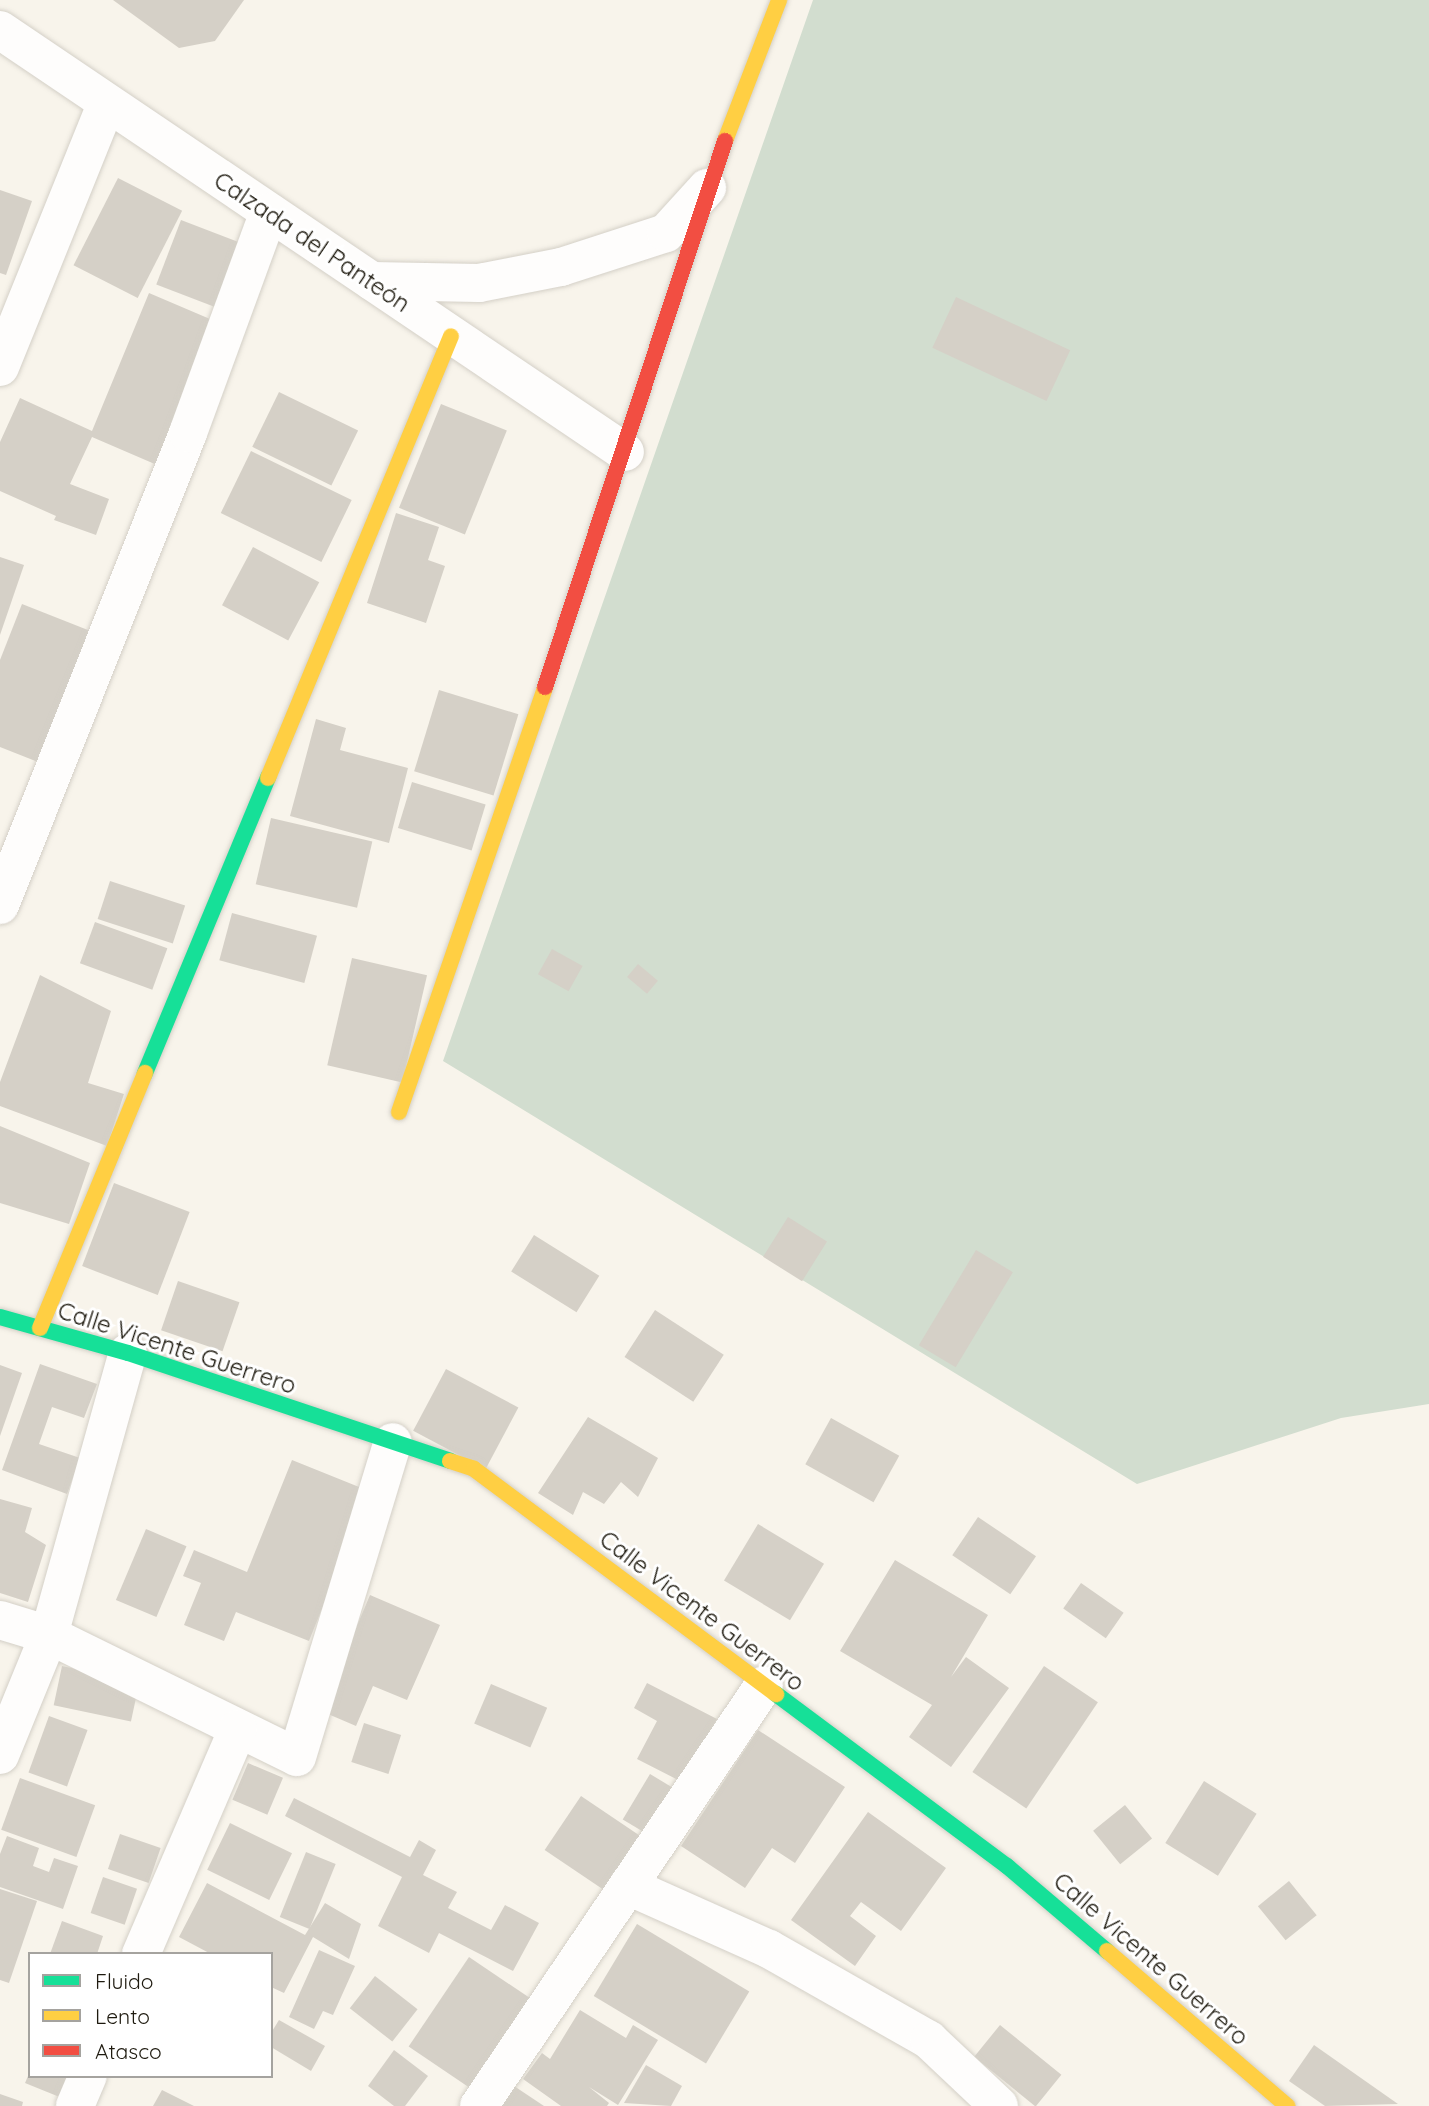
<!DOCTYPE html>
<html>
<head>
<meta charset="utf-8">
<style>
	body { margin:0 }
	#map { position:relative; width:1429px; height:2106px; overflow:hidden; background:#f8f4eb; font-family:Quicksand,sans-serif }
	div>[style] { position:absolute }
	.green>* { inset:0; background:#d2ddcf }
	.building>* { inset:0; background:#d5d0c7; transform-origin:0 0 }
	.roads { filter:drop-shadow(0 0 2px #d4d0c7) drop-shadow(0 0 2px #d4d0c7) }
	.street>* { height:38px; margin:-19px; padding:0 19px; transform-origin:19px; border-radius:19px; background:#fefdfc }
	.fast>* { height:16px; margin:-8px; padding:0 8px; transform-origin:8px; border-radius:8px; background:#16e098 }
	.slow>* { height:16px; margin:-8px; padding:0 8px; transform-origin:8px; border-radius:8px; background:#ffcf43 }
	.jam>* { height:16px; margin:-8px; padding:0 8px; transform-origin:8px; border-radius:8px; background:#f24e42 }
	span { translate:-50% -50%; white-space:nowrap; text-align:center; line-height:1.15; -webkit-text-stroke:6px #fff; paint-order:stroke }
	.street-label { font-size:24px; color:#1e1a0f }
	.legend { position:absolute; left:28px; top:1952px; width:245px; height:126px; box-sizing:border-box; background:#fff; border:2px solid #a5a39f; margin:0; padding:9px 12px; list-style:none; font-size:21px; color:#1e1a0f }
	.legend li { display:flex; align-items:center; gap:14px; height:35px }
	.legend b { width:35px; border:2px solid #a5a39f }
</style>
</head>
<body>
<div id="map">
	<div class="green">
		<div style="clip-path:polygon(813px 0,1429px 0,1429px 1404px,1341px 1418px,1137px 1484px,443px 1061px)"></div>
	</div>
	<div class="building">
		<div style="clip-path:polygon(113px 0,244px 0,215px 41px,179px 48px)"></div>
		<div style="left:118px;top:178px;width:72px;height:98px;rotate:27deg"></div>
		<div style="clip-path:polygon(0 190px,32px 201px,6px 275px,0 273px)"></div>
		<div style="left:181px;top:220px;width:74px;height:69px;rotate:21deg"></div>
		<div style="clip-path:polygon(149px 293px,217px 322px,157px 465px,92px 437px,70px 484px,109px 499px,96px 535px,54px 520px,56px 516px,0 491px,0 442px,20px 398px,92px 431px)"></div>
		<div style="left:956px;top:297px;width:126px;height:56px;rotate:25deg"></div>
		<div style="left:279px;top:392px;width:88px;height:61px;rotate:26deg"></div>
		<div style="left:441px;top:404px;width:71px;height:112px;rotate:22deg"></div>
		<div style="left:251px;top:451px;width:112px;height:69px;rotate:26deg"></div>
		<div style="clip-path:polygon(396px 513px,439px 527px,428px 560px,445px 566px,426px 623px,367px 603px)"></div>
		<div style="left:253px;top:547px;width:75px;height:66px;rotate:28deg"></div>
		<div style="clip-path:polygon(0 557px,24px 565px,0 635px)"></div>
		<div style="clip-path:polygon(22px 604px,98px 634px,43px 764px,0 747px,0 660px)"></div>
		<div style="left:439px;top:690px;width:83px;height:85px;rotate:17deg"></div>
		<div style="clip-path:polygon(316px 719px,346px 728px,340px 750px,408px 768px,389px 843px,290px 816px)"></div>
		<div style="left:412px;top:782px;width:77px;height:48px;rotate:17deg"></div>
		<div style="left:271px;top:818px;width:104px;height:68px;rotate:13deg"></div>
		<div style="left:110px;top:881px;width:79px;height:40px;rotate:18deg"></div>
		<div style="left:232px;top:913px;width:88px;height:49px;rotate:15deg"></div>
		<div style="left:95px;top:922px;width:77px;height:44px;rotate:20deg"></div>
		<div style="left:552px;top:949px;width:35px;height:29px;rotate:29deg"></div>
		<div style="left:352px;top:958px;width:77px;height:110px;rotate:13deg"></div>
		<div style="left:638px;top:964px;width:26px;height:17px;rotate:40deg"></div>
		<div style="clip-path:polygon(40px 975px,111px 1011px,88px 1083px,124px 1094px,107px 1146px,0 1106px,0 1082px)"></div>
		<div style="clip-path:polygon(0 1126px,90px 1163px,69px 1224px,0 1203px)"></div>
		<div style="left:114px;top:1183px;width:81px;height:89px;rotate:21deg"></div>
		<div style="left:788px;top:1217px;width:46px;height:47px;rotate:32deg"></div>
		<div style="left:534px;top:1235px;width:77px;height:43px;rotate:32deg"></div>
		<div style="left:976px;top:1250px;width:43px;height:111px;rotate:31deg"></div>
		<div style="left:178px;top:1281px;width:65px;height:52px;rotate:19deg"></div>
		<div style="left:655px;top:1310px;width:82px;height:56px;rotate:33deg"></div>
		<div style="clip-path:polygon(40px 1364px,97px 1384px,84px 1418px,52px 1407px,39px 1444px,80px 1458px,67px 1494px,2px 1470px)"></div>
		<div style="clip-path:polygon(0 1365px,22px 1373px,0 1436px)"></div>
		<div style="left:446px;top:1369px;width:82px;height:70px;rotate:28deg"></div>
		<div style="clip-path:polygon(588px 1417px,658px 1458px,638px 1497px,621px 1482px,604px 1504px,583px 1492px,573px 1515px,538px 1493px)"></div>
		<div style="left:831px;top:1418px;width:78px;height:53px;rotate:29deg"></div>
		<div style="clip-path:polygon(292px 1460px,369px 1491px,309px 1641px,236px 1612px,224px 1641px,184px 1625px,201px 1583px,183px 1576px,194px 1550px,247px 1572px)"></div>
		<div style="clip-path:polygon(0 1499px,32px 1508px,25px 1532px,46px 1545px,28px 1602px,0 1593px)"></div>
		<div style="left:978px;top:1517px;width:70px;height:46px;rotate:34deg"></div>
		<div style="left:758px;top:1524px;width:77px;height:66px;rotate:31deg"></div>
		<div style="left:146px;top:1529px;width:44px;height:77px;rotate:23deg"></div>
		<div style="clip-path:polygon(895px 1560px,988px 1615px,951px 1677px,966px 1657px,1009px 1688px,951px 1767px,909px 1737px,932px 1705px,840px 1651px)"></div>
		<div style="left:1081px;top:1583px;width:52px;height:31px;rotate:35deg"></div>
		<div style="clip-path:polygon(370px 1595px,440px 1625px,407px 1700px,373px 1686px,356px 1726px,321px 1711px)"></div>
		<div style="left:62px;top:1666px;width:79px;height:40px;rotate:12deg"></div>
		<div style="left:1044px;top:1666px;width:65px;height:128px;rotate:34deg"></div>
		<div style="clip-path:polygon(647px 1683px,717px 1719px,684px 1783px,637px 1759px,657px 1721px,634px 1708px)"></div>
		<div style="left:491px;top:1684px;width:61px;height:43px;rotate:23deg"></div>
		<div style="left:49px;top:1716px;width:41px;height:60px;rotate:20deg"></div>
		<div style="left:364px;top:1723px;width:39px;height:41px;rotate:18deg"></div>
		<div style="clip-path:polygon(758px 1730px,845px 1787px,795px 1863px,772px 1848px,745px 1888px,681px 1846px)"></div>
		<div style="left:248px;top:1763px;width:38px;height:40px;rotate:23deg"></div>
		<div style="left:650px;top:1774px;width:29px;height:53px;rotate:31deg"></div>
		<div style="left:20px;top:1778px;width:80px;height:55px;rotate:20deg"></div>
		<div style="left:1204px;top:1781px;width:62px;height:73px;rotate:32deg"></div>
		<div style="left:581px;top:1796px;width:76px;height:65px;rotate:34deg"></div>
		<div style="clip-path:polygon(294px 1798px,410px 1857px,419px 1840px,436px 1850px,423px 1875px,457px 1892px,448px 1908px,491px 1930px,505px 1905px,539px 1923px,513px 1971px,439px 1933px,429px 1953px,378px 1926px,402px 1877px,285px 1816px)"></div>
		<div style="left:1125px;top:1805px;width:43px;height:41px;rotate:51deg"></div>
		<div style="clip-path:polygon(868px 1812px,946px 1868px,901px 1931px,861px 1902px,850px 1916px,876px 1936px,855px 1966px,791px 1920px)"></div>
		<div style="left:230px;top:1823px;width:69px;height:52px;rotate:26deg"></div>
		<div style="left:120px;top:1834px;width:43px;height:37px;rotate:19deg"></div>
		<div style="clip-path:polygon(7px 1836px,39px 1848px,33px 1866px,49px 1872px,54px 1858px,78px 1866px,63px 1909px,0 1887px,0 1854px)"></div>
		<div style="left:306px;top:1852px;width:32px;height:70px;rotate:22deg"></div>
		<div style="left:103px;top:1877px;width:36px;height:38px;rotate:19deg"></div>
		<div style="left:1289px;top:1881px;width:44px;height:40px;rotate:51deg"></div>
		<div style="clip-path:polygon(207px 1883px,305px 1935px,325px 1903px,361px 1924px,349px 1959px,313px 1937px,284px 1993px,271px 1987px,271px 1954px,211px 1954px,179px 1937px)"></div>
		<div style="clip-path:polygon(0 1889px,37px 1901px,9px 1983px,0 1980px)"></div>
		<div style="clip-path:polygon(62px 1921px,103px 1936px,97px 1954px,50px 1954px)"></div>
		<div style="left:637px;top:1924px;width:131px;height:84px;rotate:31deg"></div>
		<div style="clip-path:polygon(319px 1950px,355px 1966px,333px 2015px,323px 2011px,314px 2029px,289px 2017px)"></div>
		<div style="left:469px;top:1957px;width:78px;height:108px;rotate:34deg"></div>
		<div style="left:375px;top:1976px;width:54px;height:41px;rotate:38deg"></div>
		<div style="clip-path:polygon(580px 2010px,626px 2038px,633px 2025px,658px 2040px,618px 2105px,589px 2087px,609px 2103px,607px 2106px,561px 2106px,523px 2079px,542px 2053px,550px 2059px)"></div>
		<div style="clip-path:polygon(279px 2020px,325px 2046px,311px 2071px,271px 2047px,271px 2033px)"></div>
		<div style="left:1000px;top:2025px;width:79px;height:41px;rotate:39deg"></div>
		<div style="clip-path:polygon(1314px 2045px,1398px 2104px,1325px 2106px,1289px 2081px)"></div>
		<div style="clip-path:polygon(394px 2050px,428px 2076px,405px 2106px,394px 2106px,368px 2086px)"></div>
		<div style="clip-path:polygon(646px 2065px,682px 2086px,671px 2106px,624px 2103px)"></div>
		<div style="clip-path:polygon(28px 2076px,71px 2076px,62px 2098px,25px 2083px)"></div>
		<div style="clip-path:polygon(511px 2084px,544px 2106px,496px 2106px)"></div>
		<div style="clip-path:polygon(162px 2090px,194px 2106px,153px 2106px)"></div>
		<div style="clip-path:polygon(0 2094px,23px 2102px,22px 2106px,0 2106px)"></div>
	</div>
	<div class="roads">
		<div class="street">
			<div style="left:0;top:30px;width:754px;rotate:34.03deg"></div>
			<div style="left:372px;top:281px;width:107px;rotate:1.1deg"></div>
			<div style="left:479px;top:283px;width:84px;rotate:-11deg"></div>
			<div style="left:561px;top:267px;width:110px;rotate:-17.9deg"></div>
			<div style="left:666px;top:233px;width:61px;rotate:-47.7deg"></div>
			<div style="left:0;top:367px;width:284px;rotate:-68deg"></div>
			<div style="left:0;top:905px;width:508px;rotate:-68.28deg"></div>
			<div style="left:188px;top:433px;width:235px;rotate:-69.9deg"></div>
			<div style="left:0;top:1620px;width:51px;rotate:17deg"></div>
			<div style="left:49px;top:1635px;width:276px;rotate:26.2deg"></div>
			<div style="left:297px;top:1757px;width:329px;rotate:-73.1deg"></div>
			<div style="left:0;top:1755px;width:130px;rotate:-67.8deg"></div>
			<div style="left:49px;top:1635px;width:293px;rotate:-74.4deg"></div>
			<div style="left:628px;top:1886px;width:154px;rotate:24.1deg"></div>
			<div style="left:769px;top:1949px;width:184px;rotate:29.6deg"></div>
			<div style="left:929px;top:2040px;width:96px;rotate:43.3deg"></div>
			<div style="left:141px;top:1954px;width:245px;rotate:-66.7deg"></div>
			<div style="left:75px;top:2106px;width:33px;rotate:-67deg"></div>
			<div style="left:479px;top:2106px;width:508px;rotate:-55.9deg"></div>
		</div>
		<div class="fast">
			<div style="left:145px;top:1073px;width:320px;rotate:-67.4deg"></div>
			<div style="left:0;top:1317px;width:133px;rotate:15.7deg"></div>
			<div style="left:128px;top:1353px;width:340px;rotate:18.5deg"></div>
			<div style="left:776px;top:1694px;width:288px;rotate:36.7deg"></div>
			<div style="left:1007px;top:1866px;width:131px;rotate:40.4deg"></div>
		</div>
		<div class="slow">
			<div style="left:725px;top:141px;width:151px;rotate:-69deg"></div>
			<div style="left:268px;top:778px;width:478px;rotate:-67.5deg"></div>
			<div style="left:399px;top:1112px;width:449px;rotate:-71deg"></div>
			<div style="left:40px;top:1328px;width:276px;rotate:-67.6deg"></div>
			<div style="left:450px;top:1461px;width:25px;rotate:18deg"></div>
			<div style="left:474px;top:1469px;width:377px;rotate:36.7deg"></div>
			<div style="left:1107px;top:1951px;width:238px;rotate:40.7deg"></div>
		</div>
		<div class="jam">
			<div style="left:545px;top:687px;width:575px;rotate:-71.75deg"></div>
		</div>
	</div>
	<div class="street-label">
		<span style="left:312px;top:242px;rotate:34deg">Calzada del Panteón</span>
		<span style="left:177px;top:1348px;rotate:18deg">Calle Vicente Guerrero</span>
		<span style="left:702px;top:1611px;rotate:37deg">Calle Vicente Guerrero</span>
		<span style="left:1151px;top:1959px;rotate:41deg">Calle Vicente Guerrero</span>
	</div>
	<ul class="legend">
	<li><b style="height:9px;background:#16e098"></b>Fluido</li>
	<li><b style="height:9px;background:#ffcf43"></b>Lento</li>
	<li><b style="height:9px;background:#f24e42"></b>Atasco</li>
	</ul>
</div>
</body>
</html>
